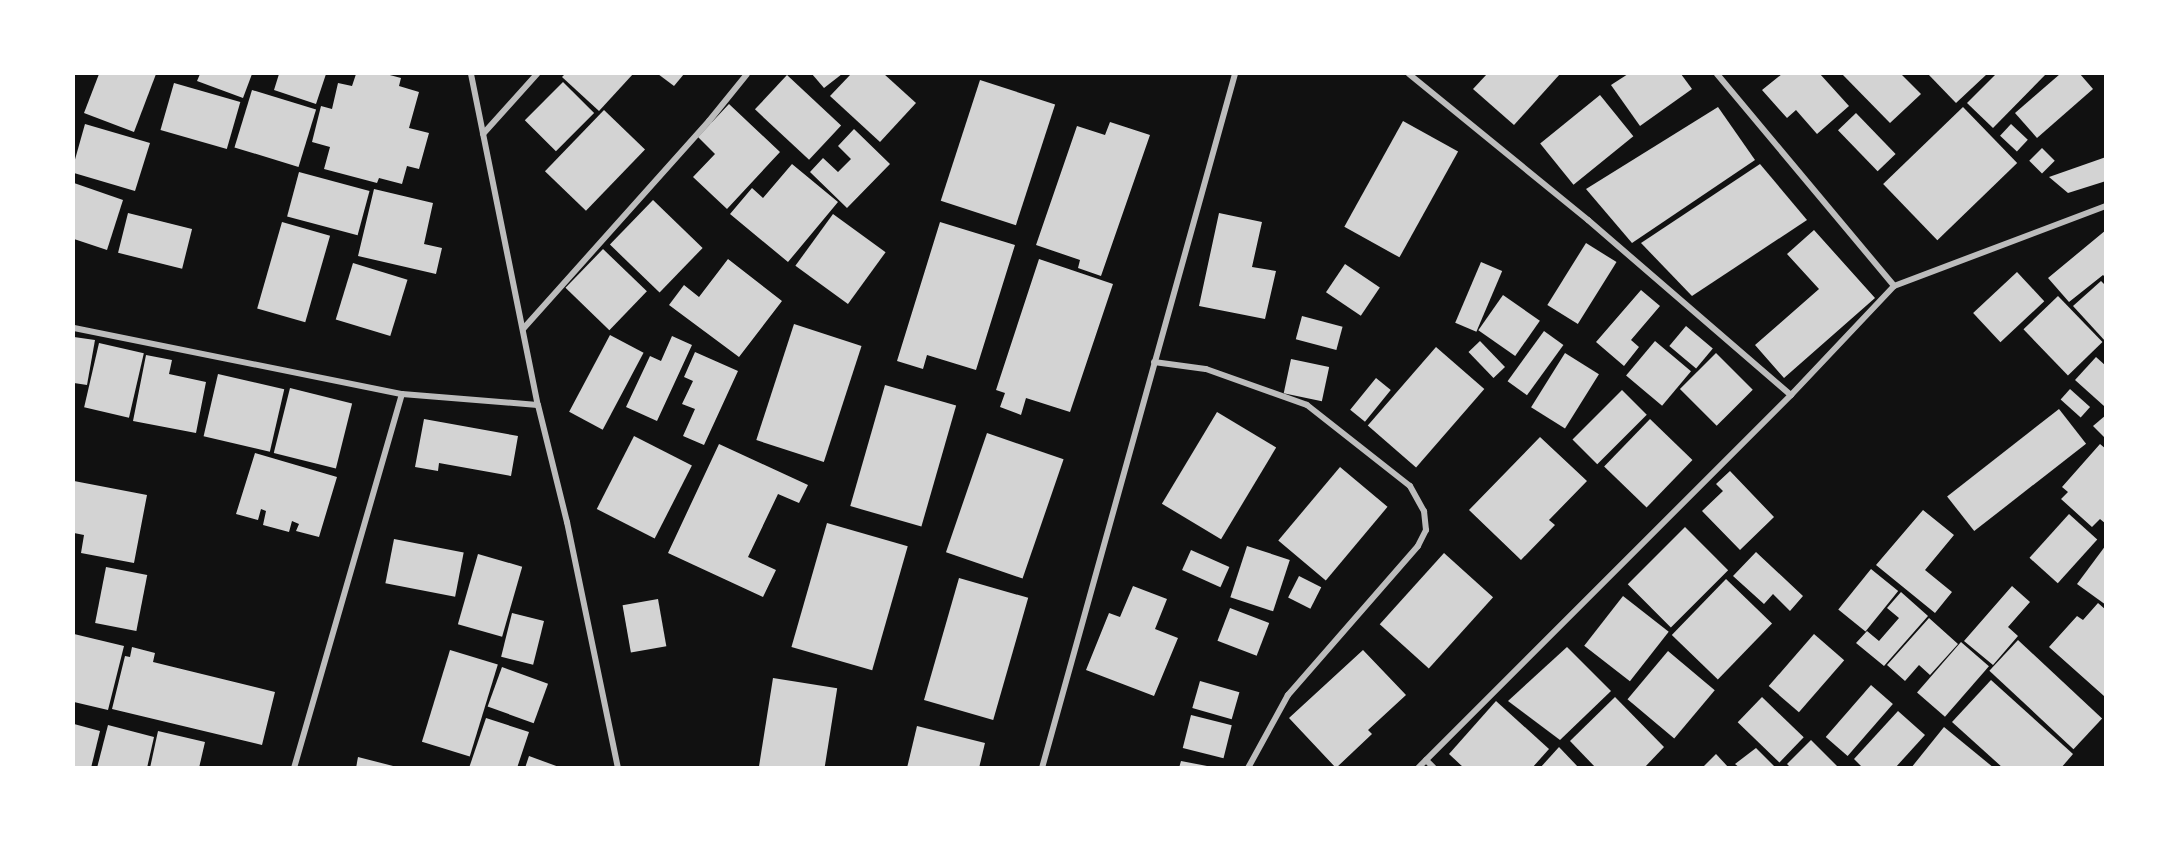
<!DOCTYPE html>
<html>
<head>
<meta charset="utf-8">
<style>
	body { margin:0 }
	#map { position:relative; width:2179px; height:841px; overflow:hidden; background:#111; font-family:"Times New Roman",serif }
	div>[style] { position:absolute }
	.building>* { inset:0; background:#d3d3d3; transform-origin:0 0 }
	.minor>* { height:6px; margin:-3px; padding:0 3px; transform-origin:3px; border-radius:3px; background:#bcbcbc }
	span { translate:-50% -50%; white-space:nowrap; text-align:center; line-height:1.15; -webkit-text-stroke:6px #fff; paint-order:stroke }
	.frame { position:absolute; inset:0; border:75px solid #fff; pointer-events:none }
</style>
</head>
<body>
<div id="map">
	<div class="building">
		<div style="clip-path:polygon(99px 74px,156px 74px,134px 132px,84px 113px)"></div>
		<div style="clip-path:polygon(200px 74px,252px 74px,243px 98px,197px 81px)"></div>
		<div style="clip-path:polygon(279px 74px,326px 74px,316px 104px,274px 90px)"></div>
		<div style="clip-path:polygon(356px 74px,386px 74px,401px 78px,399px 86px,419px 92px,409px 128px,429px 133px,419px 169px,407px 166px,402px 184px,379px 178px,377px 183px,324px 169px,330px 147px,312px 142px,321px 106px,332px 109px,338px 83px,352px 86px)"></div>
		<div style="clip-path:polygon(565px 74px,633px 74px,599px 111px,562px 77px)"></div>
		<div style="clip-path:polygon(658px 74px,684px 74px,674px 86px)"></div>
		<div style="clip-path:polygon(812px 74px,842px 74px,824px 88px)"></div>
		<div style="clip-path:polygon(851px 74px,884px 74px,916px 103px,880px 142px,830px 96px)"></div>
		<div style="clip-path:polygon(1487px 74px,1560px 74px,1514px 125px,1473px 89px)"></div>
		<div style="clip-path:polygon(1628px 74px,1681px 74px,1692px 89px,1640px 126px,1611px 85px)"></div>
		<div style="clip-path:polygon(1782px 74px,1820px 74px,1849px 106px,1817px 134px,1796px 110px,1787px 118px,1762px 90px)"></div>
		<div style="clip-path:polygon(1842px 74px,1901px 74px,1921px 94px,1890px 123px)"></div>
		<div style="clip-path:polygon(1928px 74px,1987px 74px,1956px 103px)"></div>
		<div style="clip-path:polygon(1996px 74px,2046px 74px,1993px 128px,1967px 103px)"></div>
		<div style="clip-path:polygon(2060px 74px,2080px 74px,2093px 89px,2037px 138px,2015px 113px)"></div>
		<div style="left:787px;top:75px;width:74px;height:47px;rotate:43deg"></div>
		<div style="left:980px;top:80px;width:79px;height:127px;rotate:18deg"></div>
		<div style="left:563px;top:82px;width:44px;height:54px;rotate:45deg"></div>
		<div style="left:174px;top:83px;width:69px;height:49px;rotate:16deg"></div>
		<div style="left:252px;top:90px;width:67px;height:60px;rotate:17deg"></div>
		<div style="left:1600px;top:95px;width:53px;height:77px;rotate:51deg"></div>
		<div style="clip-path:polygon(729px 104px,780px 152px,727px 209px,693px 177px,715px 154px,698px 137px)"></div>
		<div style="clip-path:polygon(1718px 107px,1755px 160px,1632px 243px,1586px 189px)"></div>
		<div style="left:1963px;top:107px;width:78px;height:111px;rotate:46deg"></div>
		<div style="left:604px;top:110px;width:57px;height:85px;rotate:44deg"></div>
		<div style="left:1856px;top:113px;width:57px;height:25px;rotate:46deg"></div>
		<div style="left:1403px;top:121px;width:63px;height:121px;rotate:29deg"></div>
		<div style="clip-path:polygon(1110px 122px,1150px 135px,1101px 276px,1078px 268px,1080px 260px,1036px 245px,1077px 126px,1105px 135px)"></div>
		<div style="clip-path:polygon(85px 124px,150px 143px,135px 191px,74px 173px,74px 163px)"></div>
		<div style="left:2011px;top:124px;width:23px;height:16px;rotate:43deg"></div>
		<div style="clip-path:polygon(854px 129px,890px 164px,847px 208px,810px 172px,823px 158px,838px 172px,851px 159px,838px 146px)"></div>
		<div style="left:2042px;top:148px;width:18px;height:18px;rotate:45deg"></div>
		<div style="clip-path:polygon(2106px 157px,2106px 181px,2068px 193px,2049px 177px)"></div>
		<div style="clip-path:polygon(792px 164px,838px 202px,788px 262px,730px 214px,752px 188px,763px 198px)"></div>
		<div style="clip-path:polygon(1760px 164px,1807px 220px,1692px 296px,1641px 243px)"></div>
		<div style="left:299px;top:172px;width:73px;height:46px;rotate:15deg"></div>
		<div style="clip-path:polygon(74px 183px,123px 200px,107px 250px,74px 239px)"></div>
		<div style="clip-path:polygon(374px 189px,433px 203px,424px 244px,442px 248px,436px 274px,358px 256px)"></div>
		<div style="left:653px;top:200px;width:69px;height:62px;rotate:44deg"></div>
		<div style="left:128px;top:213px;width:66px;height:41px;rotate:14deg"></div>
		<div style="clip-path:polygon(1219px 213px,1262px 222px,1252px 267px,1276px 271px,1265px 319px,1199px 306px)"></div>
		<div style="left:833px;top:214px;width:65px;height:64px;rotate:36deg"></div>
		<div style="left:282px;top:222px;width:50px;height:90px;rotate:16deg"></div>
		<div style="clip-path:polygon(940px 222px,1015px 245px,976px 370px,927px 355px,923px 369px,897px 361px)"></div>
		<div style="clip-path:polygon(1814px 230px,1875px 298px,1784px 378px,1755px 345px,1819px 289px,1787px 254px)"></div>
		<div style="clip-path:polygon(2106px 230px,2106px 278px,2103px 275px,2069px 302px,2048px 278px)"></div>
		<div style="left:1586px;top:243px;width:36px;height:73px;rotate:32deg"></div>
		<div style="left:603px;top:249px;width:61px;height:54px;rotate:44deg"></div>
		<div style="clip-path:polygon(728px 259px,782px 301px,739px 357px,669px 305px,684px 285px,699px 297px)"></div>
		<div style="clip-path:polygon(1039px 259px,1113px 284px,1070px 412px,1026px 398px,1021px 415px,1000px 407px,1005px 393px,996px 390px)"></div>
		<div style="left:1481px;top:262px;width:23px;height:66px;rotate:23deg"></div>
		<div style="left:353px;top:263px;width:57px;height:59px;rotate:17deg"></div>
		<div style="left:1345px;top:264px;width:42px;height:34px;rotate:34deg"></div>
		<div style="left:2017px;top:272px;width:40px;height:60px;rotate:47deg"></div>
		<div style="clip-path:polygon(2101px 281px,2106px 286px,2106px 342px,2073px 306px)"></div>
		<div style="clip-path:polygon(1641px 290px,1660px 306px,1631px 340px,1639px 347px,1624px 366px,1596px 342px)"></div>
		<div style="left:1503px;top:295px;width:45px;height:43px;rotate:35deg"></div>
		<div style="left:2058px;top:296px;width:64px;height:48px;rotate:46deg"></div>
		<div style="left:1302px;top:316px;width:42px;height:24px;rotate:15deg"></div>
		<div style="left:794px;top:324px;width:71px;height:122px;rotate:18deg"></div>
		<div style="left:1686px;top:326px;width:35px;height:26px;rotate:40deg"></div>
		<div style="left:1544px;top:331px;width:24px;height:62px;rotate:36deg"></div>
		<div style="left:610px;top:335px;width:38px;height:87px;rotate:28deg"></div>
		<div style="clip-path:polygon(672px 336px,692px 345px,657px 421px,626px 407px,650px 356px,661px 361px)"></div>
		<div style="clip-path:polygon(74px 337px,95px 340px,87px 385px,74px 383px)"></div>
		<div style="left:1480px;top:341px;width:36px;height:16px;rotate:46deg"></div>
		<div style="left:1655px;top:341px;width:47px;height:45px;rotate:40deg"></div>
		<div style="left:99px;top:343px;width:46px;height:66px;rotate:13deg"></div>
		<div style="left:1436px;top:347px;width:64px;height:104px;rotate:41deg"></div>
		<div style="clip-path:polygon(695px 352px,738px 371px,704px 445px,683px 436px,695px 409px,682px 404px,693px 381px,684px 377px)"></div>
		<div style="left:1565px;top:353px;width:40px;height:64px;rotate:32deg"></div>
		<div style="left:1716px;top:353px;width:52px;height:51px;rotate:45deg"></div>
		<div style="clip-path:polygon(146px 355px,172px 360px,169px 374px,206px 382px,196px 433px,133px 421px)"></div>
		<div style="clip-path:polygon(2096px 357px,2106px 366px,2104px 406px,2075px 380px)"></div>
		<div style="left:1291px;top:359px;width:39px;height:35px;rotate:12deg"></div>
		<div style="left:218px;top:374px;width:68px;height:64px;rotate:13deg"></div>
		<div style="left:1376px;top:378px;width:19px;height:41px;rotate:39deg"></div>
		<div style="left:885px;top:385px;width:74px;height:126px;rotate:16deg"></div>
		<div style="left:290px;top:388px;width:64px;height:67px;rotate:14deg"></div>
		<div style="left:2070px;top:389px;width:27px;height:14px;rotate:42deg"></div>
		<div style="left:1622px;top:390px;width:35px;height:70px;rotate:45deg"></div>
		<div style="left:2059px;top:409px;width:44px;height:142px;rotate:52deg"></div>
		<div style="left:1217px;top:412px;width:69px;height:107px;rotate:31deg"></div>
		<div style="clip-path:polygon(2106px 415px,2106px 439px,2093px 426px)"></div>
		<div style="clip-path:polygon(424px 419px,518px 436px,511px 476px,439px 463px,438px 471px,415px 467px)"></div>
		<div style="left:1650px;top:419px;width:59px;height:66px;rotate:44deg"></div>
		<div style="left:987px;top:433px;width:81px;height:126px;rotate:19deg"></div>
		<div style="left:634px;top:436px;width:65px;height:82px;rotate:27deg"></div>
		<div style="clip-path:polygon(1540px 437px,1587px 481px,1549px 520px,1555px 525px,1521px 560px,1469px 510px)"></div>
		<div style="clip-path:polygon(719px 444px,808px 485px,799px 503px,778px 494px,748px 557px,776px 570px,763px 597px,668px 553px)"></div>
		<div style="clip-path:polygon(2100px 444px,2106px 449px,2106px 524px,2100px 519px,2092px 527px,2061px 499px,2068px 492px,2062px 487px)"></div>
		<div style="clip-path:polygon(255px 453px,337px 477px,319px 537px,296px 531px,299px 524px,292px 521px,289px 532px,263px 525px,266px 511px,261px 509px,258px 520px,236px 514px)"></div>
		<div style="left:1340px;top:467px;width:62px;height:96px;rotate:40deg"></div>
		<div style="clip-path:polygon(1730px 471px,1774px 517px,1740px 550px,1702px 511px,1723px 491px,1716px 484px)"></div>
		<div style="clip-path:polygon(74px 481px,147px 495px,134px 563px,81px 553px,84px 535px,74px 533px)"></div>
		<div style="clip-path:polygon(1923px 510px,1954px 535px,1925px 570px,1952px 592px,1935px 613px,1876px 565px)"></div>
		<div style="left:2069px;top:514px;width:38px;height:59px;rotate:42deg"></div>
		<div style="left:827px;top:523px;width:84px;height:129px;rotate:16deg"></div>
		<div style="left:1685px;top:527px;width:61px;height:81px;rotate:45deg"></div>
		<div style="left:394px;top:539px;width:71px;height:45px;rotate:11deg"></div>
		<div style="clip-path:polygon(2106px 545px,2106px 605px,2077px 584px)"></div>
		<div style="left:1247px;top:546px;width:45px;height:54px;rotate:18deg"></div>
		<div style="left:1191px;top:550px;width:42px;height:22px;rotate:24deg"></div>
		<div style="clip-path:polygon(1756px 552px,1803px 596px,1790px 611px,1773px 594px,1764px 604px,1733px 576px)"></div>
		<div style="left:1444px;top:553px;width:66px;height:96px;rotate:42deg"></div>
		<div style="left:478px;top:554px;width:46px;height:73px;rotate:16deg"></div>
		<div style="left:106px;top:567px;width:42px;height:57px;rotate:11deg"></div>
		<div style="left:1871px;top:569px;width:35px;height:52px;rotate:39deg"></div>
		<div style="left:1299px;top:576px;width:25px;height:24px;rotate:27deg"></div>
		<div style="left:959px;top:578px;width:72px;height:127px;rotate:16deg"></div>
		<div style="left:1726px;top:579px;width:64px;height:78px;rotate:44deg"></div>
		<div style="clip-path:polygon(1133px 586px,1167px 599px,1155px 629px,1178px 638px,1154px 696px,1086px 670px,1109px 613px,1120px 617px)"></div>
		<div style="clip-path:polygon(2012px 586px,2030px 602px,2008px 627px,2018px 636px,1993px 665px,1964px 641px)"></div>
		<div style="clip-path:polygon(1901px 592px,1928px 616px,1884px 666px,1856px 643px,1867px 631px,1879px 641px,1899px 618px,1887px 608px)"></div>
		<div style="left:1623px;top:596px;width:58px;height:63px;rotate:38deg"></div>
		<div style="left:658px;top:599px;width:48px;height:36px;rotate:80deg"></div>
		<div style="clip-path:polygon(2098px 603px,2106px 610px,2104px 696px,2049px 647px,2077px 616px,2083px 620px)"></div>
		<div style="left:1230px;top:608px;width:42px;height:35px;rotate:21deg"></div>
		<div style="left:512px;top:613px;width:33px;height:45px;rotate:14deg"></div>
		<div style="clip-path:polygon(1929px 618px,1958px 644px,1930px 675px,1919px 665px,1905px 681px,1887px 665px)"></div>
		<div style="clip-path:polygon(74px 634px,124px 646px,108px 710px,74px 702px)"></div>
		<div style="left:1814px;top:634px;width:40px;height:69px;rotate:41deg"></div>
		<div style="left:2018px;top:640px;width:115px;height:42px;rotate:43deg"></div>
		<div style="left:1961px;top:642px;width:37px;height:67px;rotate:41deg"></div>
		<div style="clip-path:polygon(132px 647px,155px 653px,153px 662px,275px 692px,262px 745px,112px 709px,125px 656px,130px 657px)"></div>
		<div style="clip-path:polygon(1567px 647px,1611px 691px,1560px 740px,1508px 701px)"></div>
		<div style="left:450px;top:650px;width:50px;height:96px;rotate:17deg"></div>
		<div style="clip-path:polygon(1363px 650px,1406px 695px,1368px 730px,1372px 734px,1336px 768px,1289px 718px)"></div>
		<div style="left:1668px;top:651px;width:61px;height:63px;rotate:40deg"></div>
		<div style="left:502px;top:667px;width:49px;height:42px;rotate:20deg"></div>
		<div style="left:773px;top:678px;width:65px;height:91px;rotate:9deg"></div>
		<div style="clip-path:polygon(1991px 680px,2073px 754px,2061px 768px,2003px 768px,1952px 722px)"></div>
		<div style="left:1200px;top:681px;width:41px;height:28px;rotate:16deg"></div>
		<div style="left:1871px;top:685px;width:29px;height:69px;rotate:41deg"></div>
		<div style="clip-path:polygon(1615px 697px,1664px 747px,1644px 768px,1596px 768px,1570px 741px)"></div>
		<div style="left:1762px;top:697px;width:58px;height:35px;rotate:44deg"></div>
		<div style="clip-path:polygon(1496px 701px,1549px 749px,1532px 768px,1464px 768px,1449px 754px)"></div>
		<div style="clip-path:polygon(1898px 711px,1925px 735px,1895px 768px,1863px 768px,1854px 759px)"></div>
		<div style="left:1191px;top:715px;width:42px;height:34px;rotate:14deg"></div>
		<div style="clip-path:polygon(486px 718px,529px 732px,517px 768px,469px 768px)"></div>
		<div style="clip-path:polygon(74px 724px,100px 731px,91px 768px,74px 768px)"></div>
		<div style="clip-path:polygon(108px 725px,154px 737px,147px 768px,97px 768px)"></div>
		<div style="clip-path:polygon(917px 726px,985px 743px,979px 768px,907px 768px)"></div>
		<div style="clip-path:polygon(1944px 727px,1994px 768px,1911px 768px)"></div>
		<div style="clip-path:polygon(158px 731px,205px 742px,199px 768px,150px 768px)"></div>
		<div style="clip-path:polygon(1811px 740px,1839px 768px,1791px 768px,1787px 764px)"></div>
		<div style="clip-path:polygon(1559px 747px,1579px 768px,1540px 768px)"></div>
		<div style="clip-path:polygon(1756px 748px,1776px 768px,1740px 768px,1735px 764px)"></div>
		<div style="clip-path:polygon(1716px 754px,1729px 768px,1702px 768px)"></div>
		<div style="clip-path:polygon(529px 756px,559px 767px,559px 768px,525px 768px)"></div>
		<div style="clip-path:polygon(358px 757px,397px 767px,396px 768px,356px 768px)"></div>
		<div style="clip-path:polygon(1181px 761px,1207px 766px,1207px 768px,1179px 768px)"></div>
	</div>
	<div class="minor">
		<div style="left:471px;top:74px;width:338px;rotate:78.6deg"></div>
		<div style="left:538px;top:405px;width:121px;rotate:76.1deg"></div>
		<div style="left:567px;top:522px;width:251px;rotate:78.3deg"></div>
		<div style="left:1409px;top:74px;width:231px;rotate:39.2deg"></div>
		<div style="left:1588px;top:220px;width:268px;rotate:40.8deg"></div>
		<div style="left:1717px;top:74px;width:276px;rotate:50.1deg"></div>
		<div style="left:483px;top:134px;width:81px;rotate:-48deg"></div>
		<div style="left:74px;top:328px;width:335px;rotate:11.4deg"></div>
		<div style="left:402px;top:394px;width:136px;rotate:4.6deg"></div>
		<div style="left:523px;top:329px;width:279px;rotate:-48.2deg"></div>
		<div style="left:709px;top:121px;width:60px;rotate:-51deg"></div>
		<div style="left:1154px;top:362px;width:52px;rotate:7.7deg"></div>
		<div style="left:1206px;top:369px;width:107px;rotate:19.6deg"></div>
		<div style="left:1307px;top:405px;width:131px;rotate:38.2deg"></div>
		<div style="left:1410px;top:486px;width:29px;rotate:61deg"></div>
		<div style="left:1424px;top:511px;width:19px;rotate:84deg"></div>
		<div style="left:1426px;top:530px;width:18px;rotate:117deg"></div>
		<div style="left:1418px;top:546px;width:198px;rotate:131.1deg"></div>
		<div style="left:1288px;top:695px;width:83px;rotate:118.7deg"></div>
		<div style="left:1426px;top:760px;width:11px;rotate:45deg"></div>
		<div style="left:294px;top:768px;width:389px;rotate:-73.9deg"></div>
		<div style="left:1042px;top:768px;width:720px;rotate:-74.46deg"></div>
		<div style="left:1418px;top:768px;width:528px;rotate:-45deg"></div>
		<div style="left:1791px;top:395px;width:150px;rotate:-46.6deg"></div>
		<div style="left:1894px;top:286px;width:227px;rotate:-20.7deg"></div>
	</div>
	<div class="frame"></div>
</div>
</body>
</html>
